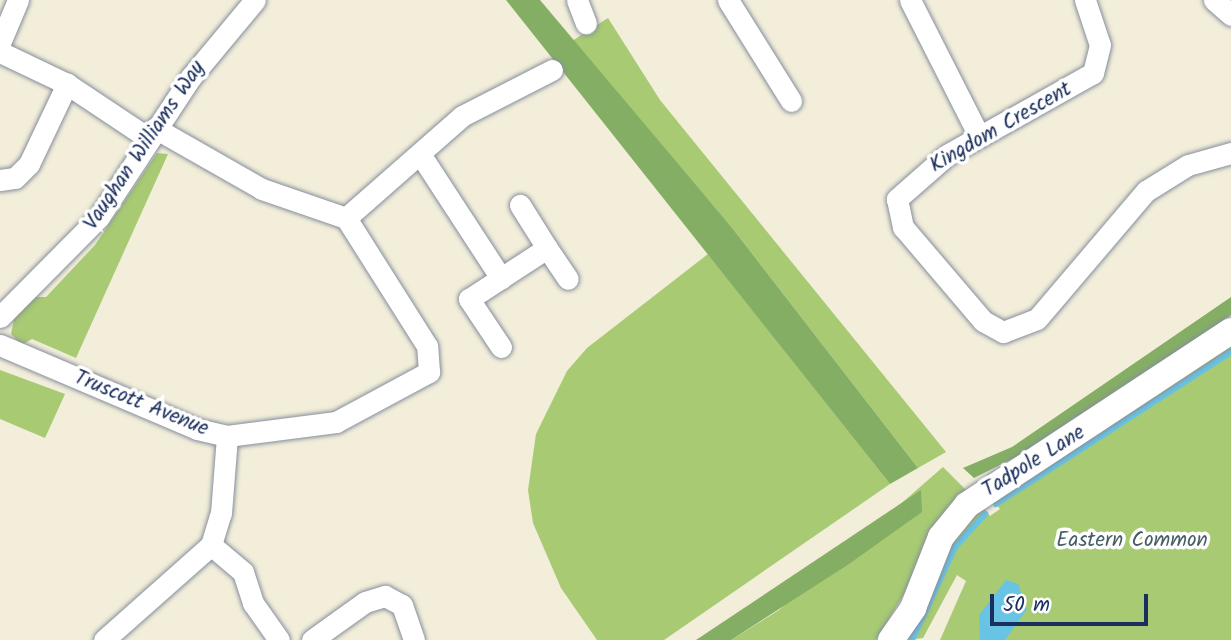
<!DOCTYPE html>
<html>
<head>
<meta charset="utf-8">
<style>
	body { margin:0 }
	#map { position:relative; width:1231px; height:640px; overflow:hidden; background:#f2eeda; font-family:Kalam,sans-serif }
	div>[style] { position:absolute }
	.green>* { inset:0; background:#a7ca73 }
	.forest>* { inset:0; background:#85ae65 }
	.water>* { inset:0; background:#67c4e5 }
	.stream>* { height:6px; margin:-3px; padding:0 3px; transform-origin:3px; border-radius:3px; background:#67c4e5 }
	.roads { filter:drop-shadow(0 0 2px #868e9c) drop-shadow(0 0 2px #868e9c) }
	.minor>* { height:21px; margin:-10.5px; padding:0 10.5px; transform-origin:10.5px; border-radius:10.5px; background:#fff }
	.tertiary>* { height:26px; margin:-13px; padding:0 13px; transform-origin:13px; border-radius:13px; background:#fff }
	span { translate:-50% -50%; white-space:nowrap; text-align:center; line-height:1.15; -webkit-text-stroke:7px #fff; paint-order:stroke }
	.street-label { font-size:21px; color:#1b2f5e }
	.park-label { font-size:21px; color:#455e64 }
	.scale { position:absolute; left:990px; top:594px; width:158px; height:32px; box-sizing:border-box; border:4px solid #1b2f5e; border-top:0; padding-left:9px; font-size:21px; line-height:24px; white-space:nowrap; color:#1b2f5e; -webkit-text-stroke:5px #fff; paint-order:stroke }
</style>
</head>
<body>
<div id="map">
	<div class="green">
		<div style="clip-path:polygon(608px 18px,660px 100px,946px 452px,918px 468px,733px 229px,572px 41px)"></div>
		<div style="clip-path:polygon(157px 153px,168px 154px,76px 358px,32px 339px,22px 345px,11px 334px,15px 314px,34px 297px,46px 297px,95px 245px)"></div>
		<div style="clip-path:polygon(708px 254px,890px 484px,664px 640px,597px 640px,561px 588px,533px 523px,528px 490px,536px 434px,567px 371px,587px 348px)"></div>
		<div style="clip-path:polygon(1231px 343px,1231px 640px,940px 640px,966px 581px,957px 575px,923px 638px,907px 640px,953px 541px,982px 506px,990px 516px,1000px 509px,993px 500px)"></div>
		<div style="clip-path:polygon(0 370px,65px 394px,45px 438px,0 419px)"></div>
		<div style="clip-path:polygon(943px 467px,967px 491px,876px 640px,731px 640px,779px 610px)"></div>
	</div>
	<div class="forest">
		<div style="clip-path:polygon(506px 0,540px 0,733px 229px,918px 468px,890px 484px)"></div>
		<div style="clip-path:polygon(1231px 297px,1231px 315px,1177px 356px,1018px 456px,974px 478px,963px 468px,1012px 447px)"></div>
		<div style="clip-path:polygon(921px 490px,922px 512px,849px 564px,731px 640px,696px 640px)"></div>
	</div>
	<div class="water">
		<div style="clip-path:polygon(1006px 580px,1018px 584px,1027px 609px,1005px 640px,980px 640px,979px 615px)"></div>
	</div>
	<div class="stream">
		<div style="left:996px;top:504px;width:280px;rotate:-32.9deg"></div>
		<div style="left:912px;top:640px;width:102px;rotate:-65.2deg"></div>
		<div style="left:955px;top:547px;width:45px;rotate:-47.7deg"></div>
	</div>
	<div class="roads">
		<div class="minor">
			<div style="left:577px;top:0;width:25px;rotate:69deg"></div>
			<div style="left:728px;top:0;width:119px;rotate:58deg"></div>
			<div style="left:910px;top:0;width:153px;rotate:63.1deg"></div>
			<div style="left:1085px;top:0;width:47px;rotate:71.6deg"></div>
			<div style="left:1100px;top:45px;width:29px;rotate:104deg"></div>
			<div style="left:1093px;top:73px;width:167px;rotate:150.7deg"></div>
			<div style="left:947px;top:155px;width:67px;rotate:138.7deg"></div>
			<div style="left:897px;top:199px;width:29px;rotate:78deg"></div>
			<div style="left:903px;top:227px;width:123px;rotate:49.6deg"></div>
			<div style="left:983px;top:321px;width:23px;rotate:29deg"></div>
			<div style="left:1003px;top:332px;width:36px;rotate:-21deg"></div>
			<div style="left:1037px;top:319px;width:168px;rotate:-49.6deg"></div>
			<div style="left:1146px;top:191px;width:49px;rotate:-31.8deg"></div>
			<div style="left:1188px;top:165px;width:45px;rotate:-15.6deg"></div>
			<div style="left:1214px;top:0;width:23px;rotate:41deg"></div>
			<div style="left:0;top:43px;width:47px;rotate:-67.3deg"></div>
			<div style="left:0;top:52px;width:74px;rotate:25.5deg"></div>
			<div style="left:422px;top:157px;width:145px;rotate:56.9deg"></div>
			<div style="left:501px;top:278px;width:55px;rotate:-33.1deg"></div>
			<div style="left:547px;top:248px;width:51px;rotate:-122.1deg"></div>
			<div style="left:0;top:180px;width:15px;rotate:-8deg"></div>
			<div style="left:15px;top:178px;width:20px;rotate:-45deg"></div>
			<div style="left:29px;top:164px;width:89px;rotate:-64.6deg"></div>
			<div style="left:67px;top:84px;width:97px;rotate:33.7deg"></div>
			<div style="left:346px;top:218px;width:154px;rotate:-41.3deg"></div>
			<div style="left:462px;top:116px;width:101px;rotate:-27.1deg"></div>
			<div style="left:547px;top:248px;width:37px;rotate:56deg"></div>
			<div style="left:0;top:317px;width:141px;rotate:-45.3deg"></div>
			<div style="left:99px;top:217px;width:168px;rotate:-56.7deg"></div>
			<div style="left:191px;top:77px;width:100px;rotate:-50.3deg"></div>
			<div style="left:0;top:345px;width:214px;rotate:23.1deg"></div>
			<div style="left:197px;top:429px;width:31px;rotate:13deg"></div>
			<div style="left:227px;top:436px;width:110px;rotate:-7.3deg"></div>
			<div style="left:336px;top:422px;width:106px;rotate:-28.3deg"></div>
			<div style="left:429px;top:372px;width:26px;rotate:-94deg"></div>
			<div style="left:427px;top:346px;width:151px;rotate:-122.3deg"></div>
			<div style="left:346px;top:218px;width:89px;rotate:-161deg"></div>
			<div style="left:262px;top:189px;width:123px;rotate:-150.3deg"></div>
			<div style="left:501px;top:347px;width:58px;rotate:-123.7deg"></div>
			<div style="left:469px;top:299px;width:38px;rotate:-33deg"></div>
			<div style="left:211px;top:545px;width:42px;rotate:40.2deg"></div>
			<div style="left:243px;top:572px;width:33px;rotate:72deg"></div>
			<div style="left:253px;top:603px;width:45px;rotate:54.9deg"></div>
			<div style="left:104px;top:640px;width:143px;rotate:-41.6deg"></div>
			<div style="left:211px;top:545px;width:34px;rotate:-73deg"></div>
			<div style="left:221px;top:513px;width:77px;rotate:-85.5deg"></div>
			<div style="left:312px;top:640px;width:65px;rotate:-35.6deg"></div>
			<div style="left:365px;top:602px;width:21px;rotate:-17deg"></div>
			<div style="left:385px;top:596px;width:19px;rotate:28deg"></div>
			<div style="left:402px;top:605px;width:37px;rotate:71deg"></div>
		</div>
		<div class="tertiary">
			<div style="left:891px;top:640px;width:39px;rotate:-55deg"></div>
			<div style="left:913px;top:608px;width:76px;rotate:-68.5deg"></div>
			<div style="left:941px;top:537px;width:41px;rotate:-50.9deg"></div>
			<div style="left:967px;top:505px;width:316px;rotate:-33.4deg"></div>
		</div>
	</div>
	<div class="street-label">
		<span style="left:1001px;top:128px;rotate:-30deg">Kingdom Crescent</span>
		<span style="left:145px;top:146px;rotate:-56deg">Vaughan Williams Way</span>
		<span style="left:141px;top:404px;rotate:22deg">Truscott Avenue</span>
		<span style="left:1034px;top:462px;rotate:-32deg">Tadpole Lane</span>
	</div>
	<div class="park-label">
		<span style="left:1132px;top:541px">Eastern Common</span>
	</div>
	<div class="scale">50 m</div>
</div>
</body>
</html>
